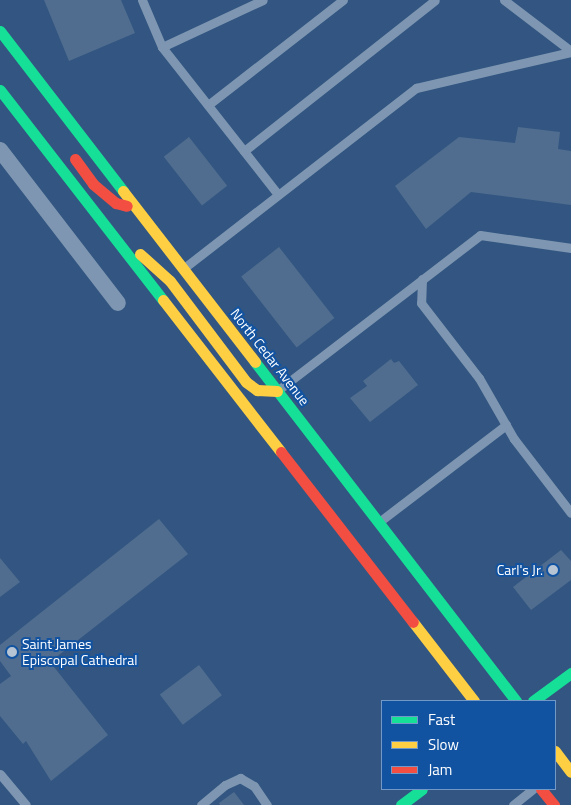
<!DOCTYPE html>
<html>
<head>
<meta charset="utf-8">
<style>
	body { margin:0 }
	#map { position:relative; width:571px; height:805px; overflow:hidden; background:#325681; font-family:"Titillium Web",sans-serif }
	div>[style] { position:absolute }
	.building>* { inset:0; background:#506d8f; transform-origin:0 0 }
	.lane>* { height:9px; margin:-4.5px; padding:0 4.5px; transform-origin:4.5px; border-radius:4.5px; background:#7e96b1 }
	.street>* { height:16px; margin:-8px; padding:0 8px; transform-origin:8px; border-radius:8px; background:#7e96b1 }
	.fast>* { height:11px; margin:-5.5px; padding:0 5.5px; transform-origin:5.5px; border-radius:5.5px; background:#16e098 }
	.slow>* { height:11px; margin:-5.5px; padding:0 5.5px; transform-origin:5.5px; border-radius:5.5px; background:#ffcf43 }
	.jam>* { height:11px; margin:-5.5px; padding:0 5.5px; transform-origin:5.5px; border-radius:5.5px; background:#f24e42 }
	.dots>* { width:14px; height:14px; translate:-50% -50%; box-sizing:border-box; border:2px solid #1253a1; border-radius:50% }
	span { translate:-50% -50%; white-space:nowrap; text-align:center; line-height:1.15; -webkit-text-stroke:4px #1253a1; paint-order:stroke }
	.street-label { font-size:14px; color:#fff }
	.poi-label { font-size:14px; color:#fff }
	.right { translate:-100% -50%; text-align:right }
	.left { translate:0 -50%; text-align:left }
	.legend { position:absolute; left:381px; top:700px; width:175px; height:90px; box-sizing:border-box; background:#1253a1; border:1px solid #7198c7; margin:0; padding:6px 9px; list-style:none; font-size:15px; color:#fff }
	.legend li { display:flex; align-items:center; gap:10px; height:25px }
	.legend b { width:25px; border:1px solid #7198c7 }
</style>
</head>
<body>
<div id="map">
	<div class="building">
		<div style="clip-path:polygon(44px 0,121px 0,135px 33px,69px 61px)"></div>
		<div style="clip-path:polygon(518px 127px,560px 132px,558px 149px,571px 151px,571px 205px,471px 192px,426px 229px,395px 186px,459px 137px,515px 143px)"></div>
		<div style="left:189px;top:137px;width:62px;height:32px;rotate:52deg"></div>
		<div style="left:279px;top:247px;width:90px;height:48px;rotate:52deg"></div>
		<div style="clip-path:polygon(391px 359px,394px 363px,399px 361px,418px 385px,370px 422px,350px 398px,367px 386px,363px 381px)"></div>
		<div style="clip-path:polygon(159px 519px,188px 554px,50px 662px,108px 735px,51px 781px,26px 741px,23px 744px,0 716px,0 684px,11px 676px,0 661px,0 645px)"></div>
		<div style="clip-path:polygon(561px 550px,571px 561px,571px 580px,531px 610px,513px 587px)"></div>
		<div style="clip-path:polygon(0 558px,20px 582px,0 597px)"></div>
		<div style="left:199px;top:665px;width:38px;height:49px;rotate:53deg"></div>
		<div style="clip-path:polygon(234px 792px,244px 805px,220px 805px,219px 803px)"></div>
	</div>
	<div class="lane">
		<div style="left:142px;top:0;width:51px;rotate:66.9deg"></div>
		<div style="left:162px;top:47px;width:186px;rotate:51.8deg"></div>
		<div style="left:504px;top:0;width:84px;rotate:37.3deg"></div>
		<div style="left:162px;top:47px;width:111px;rotate:-25deg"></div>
		<div style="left:208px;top:105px;width:171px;rotate:-37.9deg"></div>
		<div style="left:244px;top:151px;width:243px;rotate:-38.3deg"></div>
		<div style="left:184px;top:268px;width:294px;rotate:-37.8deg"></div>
		<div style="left:416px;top:88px;width:159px;rotate:-13.1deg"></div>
		<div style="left:422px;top:279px;width:24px;rotate:92deg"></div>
		<div style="left:421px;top:303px;width:95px;rotate:52.3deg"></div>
		<div style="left:479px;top:378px;width:70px;rotate:60.2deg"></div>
		<div style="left:514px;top:439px;width:93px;rotate:52.4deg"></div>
		<div style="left:277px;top:391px;width:256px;rotate:-37.5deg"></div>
		<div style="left:480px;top:235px;width:92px;rotate:8.1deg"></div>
		<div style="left:379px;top:522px;width:160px;rotate:-37.4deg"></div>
		<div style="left:0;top:774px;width:40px;rotate:50deg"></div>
		<div style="left:201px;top:805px;width:31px;rotate:-40deg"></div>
		<div style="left:225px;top:785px;width:17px;rotate:-25deg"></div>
		<div style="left:240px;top:778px;width:16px;rotate:30deg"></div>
		<div style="left:254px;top:786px;width:23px;rotate:56deg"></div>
		<div style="left:513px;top:805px;width:26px;rotate:-39deg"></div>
	</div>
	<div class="street">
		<div style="left:0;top:150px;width:193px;rotate:52.4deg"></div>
	</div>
	<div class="fast">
		<div style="left:0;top:31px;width:202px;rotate:52.4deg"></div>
		<div style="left:0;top:90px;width:266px;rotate:52.2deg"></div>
		<div style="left:255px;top:362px;width:428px;rotate:52.4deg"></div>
		<div style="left:533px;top:701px;width:47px;rotate:-36.4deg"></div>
		<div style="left:401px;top:805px;width:26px;rotate:-37deg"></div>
	</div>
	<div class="slow">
		<div style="left:123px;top:191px;width:216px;rotate:52.3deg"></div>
		<div style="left:140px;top:254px;width:40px;rotate:42deg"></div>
		<div style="left:170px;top:281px;width:126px;rotate:53deg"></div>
		<div style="left:246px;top:382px;width:14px;rotate:36deg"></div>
		<div style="left:257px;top:390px;width:20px;rotate:3deg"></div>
		<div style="left:163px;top:300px;width:192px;rotate:52.2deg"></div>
		<div style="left:413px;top:622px;width:100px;rotate:52.3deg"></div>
		<div style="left:555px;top:751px;width:26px;rotate:53deg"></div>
	</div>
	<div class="jam">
		<div style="left:75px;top:159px;width:31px;rotate:54deg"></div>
		<div style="left:93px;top:184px;width:30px;rotate:40deg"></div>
		<div style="left:116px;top:203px;width:11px;rotate:15deg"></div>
		<div style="left:281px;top:452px;width:215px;rotate:52.2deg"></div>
		<div style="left:541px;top:789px;width:21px;rotate:51deg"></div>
	</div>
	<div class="dots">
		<div style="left:553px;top:570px;background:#b7c4d3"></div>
		<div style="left:12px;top:652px;background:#b7c4d3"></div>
	</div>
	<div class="street-label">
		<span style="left:270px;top:357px;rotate:52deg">North Cedar Avenue</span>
	</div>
	<div class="poi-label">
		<span class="right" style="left:543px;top:570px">Carl's Jr.</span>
		<span class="left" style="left:22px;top:652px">Saint James<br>Episcopal Cathedral</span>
	</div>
	<ul class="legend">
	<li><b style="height:6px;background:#16e098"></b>Fast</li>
	<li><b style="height:6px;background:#ffcf43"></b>Slow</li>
	<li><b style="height:6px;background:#f24e42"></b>Jam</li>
	</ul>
</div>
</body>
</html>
